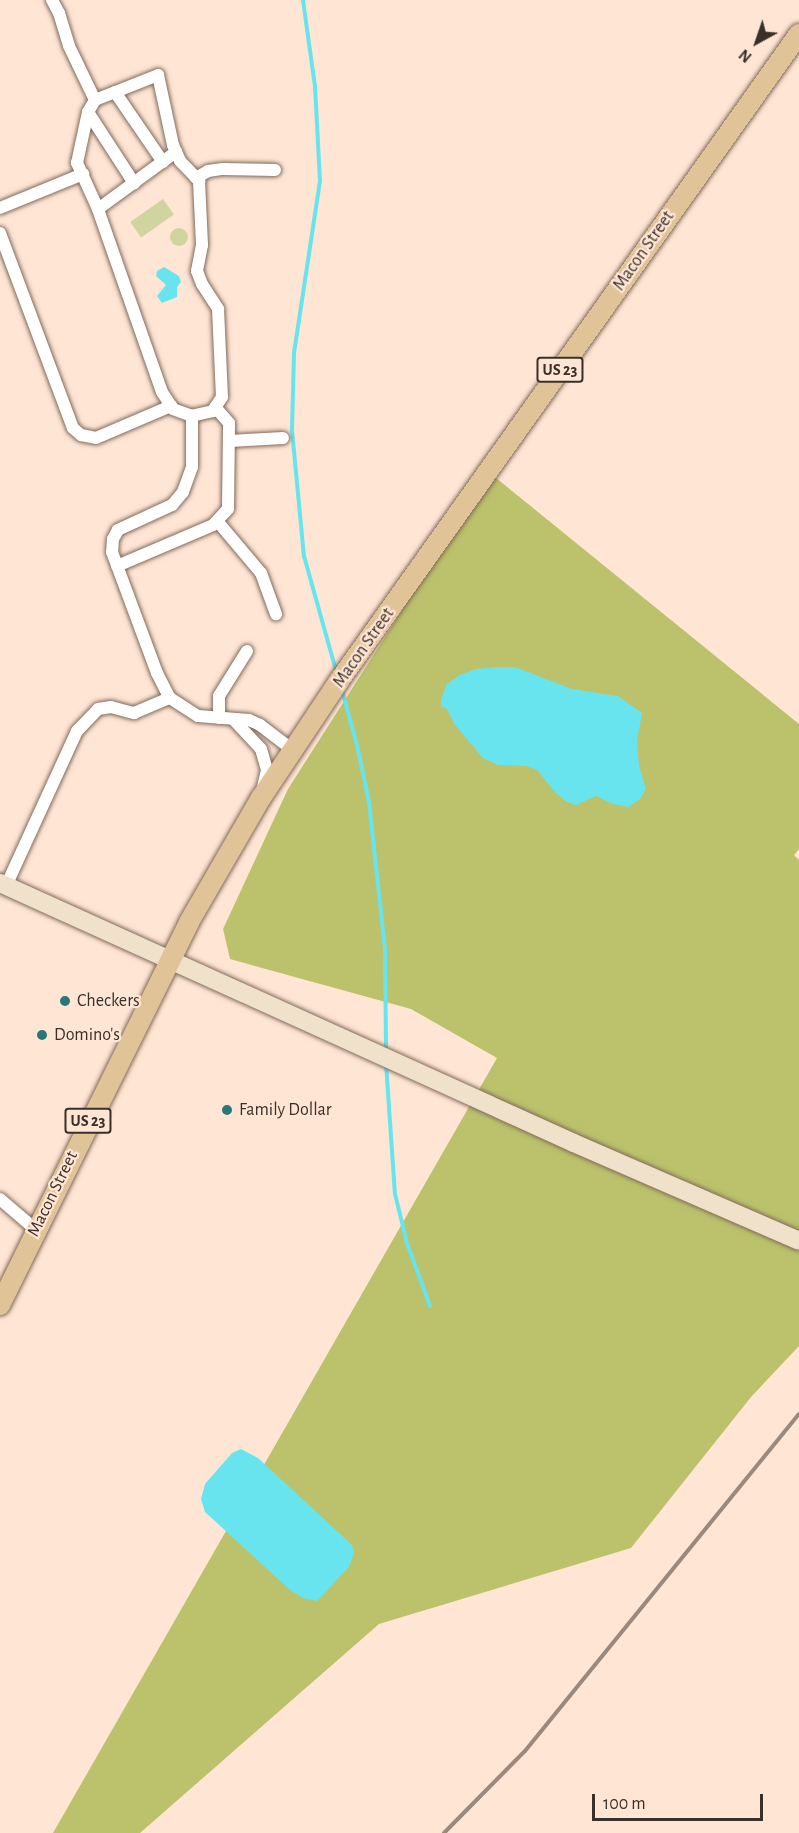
<!DOCTYPE html>
<html>
<head>
<meta charset="utf-8">
<style>
	body { margin:0 }
	#map { position:relative; width:799px; height:1833px; overflow:hidden; background:#ffe5d4; font-family:"Alegreya Sans",sans-serif }
	div>[style] { position:absolute }
	.green>* { inset:0; background:#d0d59f; transform-origin:0 0 }
	.round { border-radius:50% }
	.forest>* { inset:0; background:#bbc26b }
	.water>* { inset:0; background:#68e4ee }
	.stream>* { height:4px; margin:-2px; padding:0 2px; transform-origin:2px; border-radius:2px; background:#68e4ee }
	.roads { filter:drop-shadow(0 0 2px #826b5c) drop-shadow(0 0 2px #826b5c) }
	.minor>* { height:12px; margin:-6px; padding:0 6px; transform-origin:6px; border-radius:6px; background:#fff }
	.secondary>* { height:18px; margin:-9px; padding:0 9px; transform-origin:9px; border-radius:9px; background:#f0e1cb }
	.primary>* { height:20px; margin:-10px; padding:0 10px; transform-origin:10px; border-radius:10px; background:#e1c398 }
	.rail>* { height:4px; margin:-2px; padding:0 2px; transform-origin:2px; border-radius:2px; background:#9b897d }
	.dots>* { width:16px; height:16px; translate:-50% -50%; box-sizing:border-box; border:3px solid #ffe5d4; border-radius:50% }
	span { translate:-50% -50%; white-space:nowrap; text-align:center; line-height:1.15; -webkit-text-stroke:4.5px #ffe5d4; paint-order:stroke }
	.shield-label span { padding:2px 4px; background:#ffe5d4; border:2px solid; border-radius:4px; -webkit-text-stroke-width:0 }
	.shield-label { font-size:16px; color:#3a3029; font-weight:700 }
	.street-label { font-size:18px; color:#3a3029 }
	.poi-label { font-size:18px; color:#3a3029 }
	.left { translate:0 -50%; text-align:left }
	.north { position:absolute; left:727px; top:12px; width:60px; height:60px; -webkit-text-stroke:4px #ffe5d4; paint-order:stroke; rotate:220deg; font-size:16px; font-weight:700; line-height:24px; text-align:center; color:#3a3029 }
	.north::after { content:''; display:block; margin:auto; width:21px; height:27px; background:#3a3029; clip-path:polygon(50% 0,100% 100%,50% 72%,0 100%) }
	.scale { position:absolute; left:592px; top:1794px; width:171px; height:27px; box-sizing:border-box; border:3px solid #3a3029; border-top:0; padding-left:8px; font-size:18px; line-height:21px; white-space:nowrap; color:#3a3029; -webkit-text-stroke:4px #ffe5d4; paint-order:stroke }
</style>
</head>
<body>
<div id="map">
	<div class="green">
		<div style="left:163px;top:199px;width:19px;height:40px;rotate:55deg"></div>
		<div class="round" style="left:170px;top:228px;width:18px;height:18px"></div>
	</div>
	<div class="forest">
		<div style="clip-path:polygon(485px 469px,799px 724px,799px 849px,794px 855px,799px 860px,799px 1346px,751px 1397px,631px 1548px,379px 1624px,140px 1833px,53px 1833px,497px 1058px,411px 1009px,230px 959px,223px 929px,288px 789px,394px 623px)"></div>
	</div>
	<div class="water">
		<div style="clip-path:polygon(164px 267px,179px 276px,181px 282px,177px 287px,177px 297px,162px 303px,157px 296px,166px 285px,156px 276px,157px 271px)"></div>
		<div style="clip-path:polygon(497px 667px,515px 667px,572px 689px,618px 696px,642px 713px,637px 741px,639px 766px,646px 789px,640px 799px,628px 807px,613px 804px,596px 796px,576px 805px,567px 802px,555px 792px,537px 770px,527px 766px,498px 765px,483px 758px,455px 725px,447px 709px,441px 706px,441px 699px,447px 684px,460px 675px,476px 669px)"></div>
		<div style="clip-path:polygon(241px 1449px,258px 1458px,352px 1545px,354px 1553px,349px 1567px,317px 1601px,303px 1598px,290px 1590px,205px 1512px,201px 1499px,205px 1484px,232px 1453px)"></div>
	</div>
	<div class="stream">
		<div style="left:303px;top:0;width:87px;rotate:82.1deg"></div>
		<div style="left:315px;top:86px;width:95px;rotate:87deg"></div>
		<div style="left:320px;top:181px;width:174px;rotate:98.6deg"></div>
		<div style="left:294px;top:353px;width:77px;rotate:91.5deg"></div>
		<div style="left:292px;top:430px;width:127px;rotate:84.6deg"></div>
		<div style="left:304px;top:556px;width:123px;rotate:74.4deg"></div>
		<div style="left:342px;top:690px;width:57px;rotate:74.7deg"></div>
		<div style="left:357px;top:745px;width:58px;rotate:78.1deg"></div>
		<div style="left:369px;top:802px;width:149px;rotate:83.8deg"></div>
		<div style="left:385px;top:950px;width:103px;rotate:89.4deg"></div>
		<div style="left:386px;top:1063px;width:131px;rotate:86.1deg"></div>
		<div style="left:395px;top:1194px;width:50px;rotate:76.2deg"></div>
		<div style="left:407px;top:1243px;width:67px;rotate:69.9deg"></div>
	</div>
	<div class="roads">
		<div class="minor">
			<div style="left:52px;top:0;width:15px;rotate:62deg"></div>
			<div style="left:59px;top:13px;width:34px;rotate:73deg"></div>
			<div style="left:69px;top:46px;width:60px;rotate:64.3deg"></div>
			<div style="left:158px;top:75px;width:72px;rotate:77.9deg"></div>
			<div style="left:173px;top:145px;width:17px;rotate:66deg"></div>
			<div style="left:180px;top:161px;width:28px;rotate:46deg"></div>
			<div style="left:199px;top:181px;width:64px;rotate:87.3deg"></div>
			<div style="left:202px;top:245px;width:26px;rotate:101deg"></div>
			<div style="left:197px;top:271px;width:14px;rotate:69deg"></div>
			<div style="left:202px;top:284px;width:30px;rotate:57deg"></div>
			<div style="left:218px;top:309px;width:88px;rotate:87.4deg"></div>
			<div style="left:222px;top:397px;width:17px;rotate:123deg"></div>
			<div style="left:213px;top:411px;width:22px;rotate:167deg"></div>
			<div style="left:192px;top:416px;width:20px;rotate:-160deg"></div>
			<div style="left:173px;top:409px;width:20px;rotate:-123deg"></div>
			<div style="left:162px;top:392px;width:194px;rotate:-109.3deg"></div>
			<div style="left:98px;top:209px;width:51px;rotate:-114.5deg"></div>
			<div style="left:77px;top:163px;width:52px;rotate:-77.8deg"></div>
			<div style="left:88px;top:112px;width:14px;rotate:-60deg"></div>
			<div style="left:95px;top:100px;width:68px;rotate:-21.6deg"></div>
			<div style="left:115px;top:92px;width:85px;rotate:55.6deg"></div>
			<div style="left:88px;top:112px;width:85px;rotate:57.1deg"></div>
			<div style="left:196px;top:178px;width:14px;rotate:-30deg"></div>
			<div style="left:208px;top:171px;width:15px;rotate:-8deg"></div>
			<div style="left:223px;top:169px;width:52px;rotate:1.1deg"></div>
			<div style="left:0;top:208px;width:90px;rotate:-22.3deg"></div>
			<div style="left:98px;top:209px;width:97px;rotate:-36.2deg"></div>
			<div style="left:0;top:233px;width:208px;rotate:69.5deg"></div>
			<div style="left:73px;top:428px;width:11px;rotate:41deg"></div>
			<div style="left:81px;top:435px;width:15px;rotate:11deg"></div>
			<div style="left:96px;top:438px;width:82px;rotate:-23.1deg"></div>
			<div style="left:192px;top:416px;width:51px;rotate:90deg"></div>
			<div style="left:192px;top:467px;width:27px;rotate:110deg"></div>
			<div style="left:183px;top:492px;width:17px;rotate:130deg"></div>
			<div style="left:172px;top:505px;width:60px;rotate:155.2deg"></div>
			<div style="left:118px;top:530px;width:10px;rotate:119deg"></div>
			<div style="left:113px;top:539px;width:13px;rotate:94deg"></div>
			<div style="left:112px;top:552px;width:129px;rotate:69.6deg"></div>
			<div style="left:157px;top:673px;width:28px;rotate:63deg"></div>
			<div style="left:170px;top:698px;width:33px;rotate:33deg"></div>
			<div style="left:198px;top:716px;width:51px;rotate:4.5deg"></div>
			<div style="left:249px;top:720px;width:12px;rotate:24deg"></div>
			<div style="left:260px;top:725px;width:43px;rotate:37.4deg"></div>
			<div style="left:229px;top:441px;width:54px;rotate:-3.2deg"></div>
			<div style="left:218px;top:522px;width:67px;rotate:49.9deg"></div>
			<div style="left:261px;top:573px;width:44px;rotate:69.9deg"></div>
			<div style="left:117px;top:566px;width:104px;rotate:-23.1deg"></div>
			<div style="left:213px;top:525px;width:22px;rotate:-47deg"></div>
			<div style="left:228px;top:509px;width:86px;rotate:-89.3deg"></div>
			<div style="left:229px;top:423px;width:21px;rotate:-131deg"></div>
			<div style="left:219px;top:718px;width:22px;rotate:-90deg"></div>
			<div style="left:219px;top:696px;width:53px;rotate:-58.1deg"></div>
			<div style="left:233px;top:719px;width:41px;rotate:47deg"></div>
			<div style="left:261px;top:749px;width:22px;rotate:74deg"></div>
			<div style="left:267px;top:770px;width:17px;rotate:103deg"></div>
			<div style="left:6px;top:886px;width:170px;rotate:-65.4deg"></div>
			<div style="left:77px;top:731px;width:30px;rotate:-46deg"></div>
			<div style="left:98px;top:709px;width:13px;rotate:-9deg"></div>
			<div style="left:111px;top:707px;width:24px;rotate:15deg"></div>
			<div style="left:134px;top:713px;width:39px;rotate:-23deg"></div>
			<div style="left:0;top:1199px;width:46px;rotate:40.6deg"></div>
		</div>
		<div class="secondary">
			<div style="left:0;top:883px;width:630px;rotate:24.37deg"></div>
			<div style="left:574px;top:1143px;width:245px;rotate:23.5deg"></div>
		</div>
		<div class="primary">
			<div style="left:0;top:1305px;width:427px;rotate:-63.7deg"></div>
			<div style="left:189px;top:922px;width:143px;rotate:-59.9deg"></div>
			<div style="left:261px;top:798px;width:141px;rotate:-56.3deg"></div>
			<div style="left:339px;top:681px;width:794px;rotate:-54.59deg"></div>
		</div>
	</div>
	<div class="rail">
		<div style="left:444px;top:1833px;width:115px;rotate:-45.4deg"></div>
		<div style="left:525px;top:1751px;width:434px;rotate:-50.9deg"></div>
	</div>
	<div class="dots">
		<div style="left:65px;top:1001px;background:#2b7678"></div>
		<div style="left:42px;top:1035px;background:#2b7678"></div>
		<div style="left:227px;top:1110px;background:#2b7678"></div>
	</div>
	<div class="shield-label">
		<span style="left:560px;top:370px">US 23</span>
		<span style="left:88px;top:1121px">US 23</span>
	</div>
	<div class="street-label">
		<span style="left:644px;top:251px;rotate:-55deg">Macon Street</span>
		<span style="left:364px;top:648px;rotate:-55deg">Macon Street</span>
		<span style="left:53px;top:1194px;rotate:-64deg">Macon Street</span>
	</div>
	<div class="poi-label">
		<span class="left" style="left:77px;top:1001px">Checkers</span>
		<span class="left" style="left:54px;top:1035px">Domino's</span>
		<span class="left" style="left:239px;top:1110px">Family Dollar</span>
	</div>
	<div class="north">N</div>
	<div class="scale">100 m</div>
</div>
</body>
</html>
